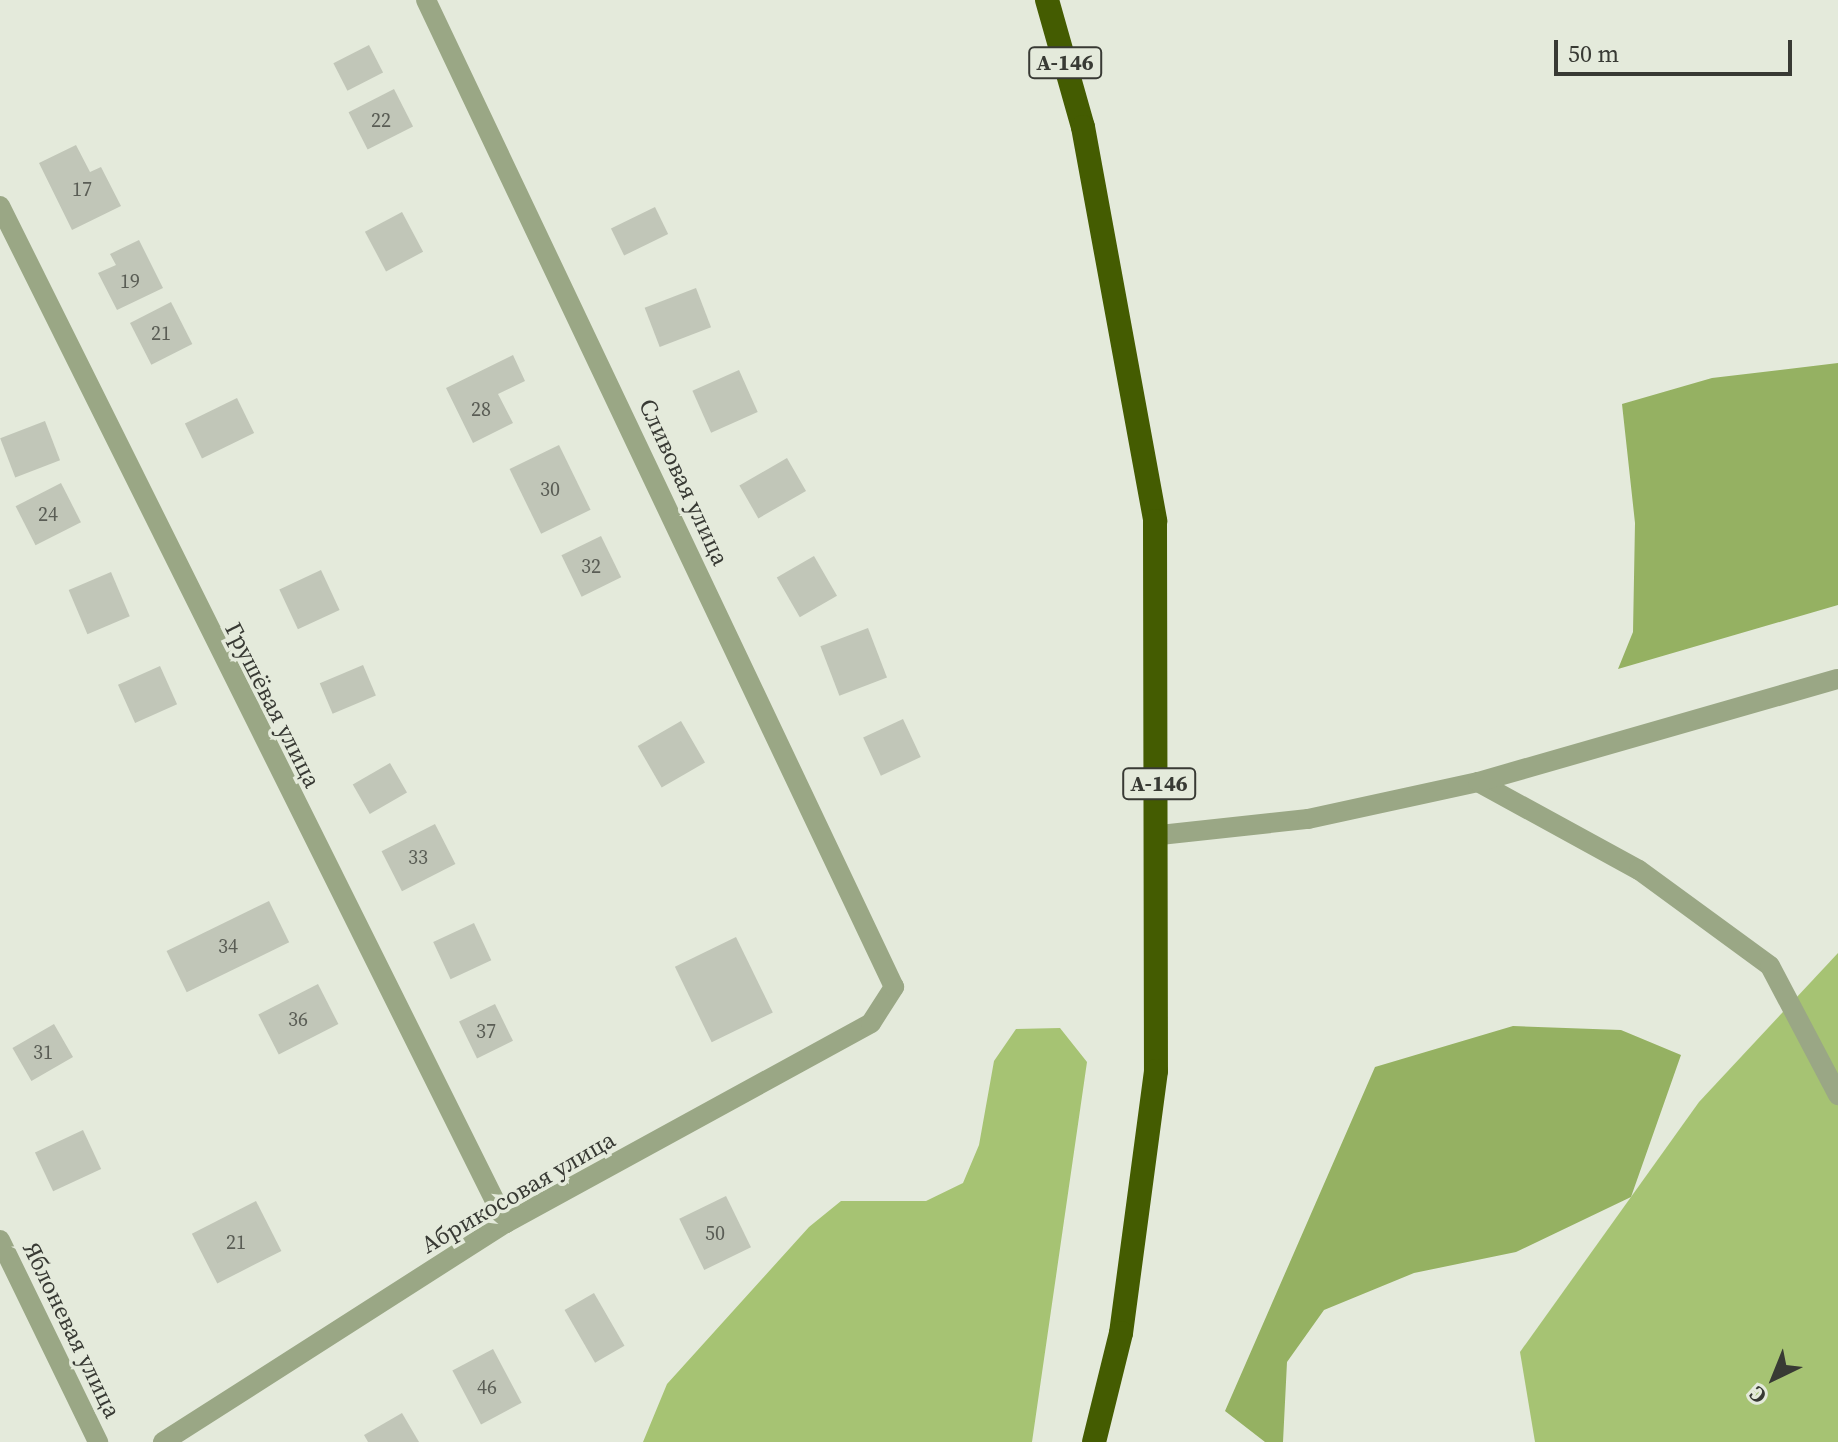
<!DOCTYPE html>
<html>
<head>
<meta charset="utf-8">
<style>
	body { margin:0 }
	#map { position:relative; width:1838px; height:1442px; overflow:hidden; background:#e4eadb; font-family:"Source Serif 4",serif }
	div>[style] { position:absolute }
	.forest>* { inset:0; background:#a6c373 }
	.water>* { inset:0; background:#95b162 }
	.building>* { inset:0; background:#c1c6b8; transform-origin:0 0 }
	.minor>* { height:20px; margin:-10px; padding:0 10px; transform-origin:10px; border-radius:10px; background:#9aa785 }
	.highway>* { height:24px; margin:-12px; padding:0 12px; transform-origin:12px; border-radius:12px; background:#445c01 }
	span { translate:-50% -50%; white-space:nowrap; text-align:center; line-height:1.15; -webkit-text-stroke:7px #e4eadb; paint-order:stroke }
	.number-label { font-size:20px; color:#5a5d55 }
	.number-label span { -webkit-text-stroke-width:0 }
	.shield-label span { padding:2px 6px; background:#e4eadb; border:2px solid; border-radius:6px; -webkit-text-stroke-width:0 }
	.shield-label { font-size:22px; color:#383a34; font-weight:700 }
	.street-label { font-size:24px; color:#383a34 }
	.north { position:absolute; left:1734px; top:1338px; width:80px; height:80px; -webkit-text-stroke:6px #e4eadb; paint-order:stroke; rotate:223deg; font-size:22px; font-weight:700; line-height:32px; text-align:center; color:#383a34 }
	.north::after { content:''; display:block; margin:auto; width:28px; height:36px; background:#383a34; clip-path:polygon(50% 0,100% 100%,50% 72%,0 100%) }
	.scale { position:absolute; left:1554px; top:40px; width:238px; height:36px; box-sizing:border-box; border:4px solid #383a34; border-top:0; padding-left:10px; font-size:24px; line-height:28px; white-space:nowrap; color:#383a34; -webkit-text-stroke:6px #e4eadb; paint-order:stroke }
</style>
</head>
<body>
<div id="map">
	<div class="forest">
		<div style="clip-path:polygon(1838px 953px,1838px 1442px,1535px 1442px,1520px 1352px,1699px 1102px)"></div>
		<div style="clip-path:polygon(1060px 1028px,1087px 1062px,1032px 1442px,643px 1442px,667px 1384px,809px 1227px,841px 1201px,926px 1201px,963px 1183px,979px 1145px,994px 1061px,1016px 1029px)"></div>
	</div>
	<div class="water">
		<div style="clip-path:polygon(1838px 363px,1838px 605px,1618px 669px,1633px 632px,1635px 523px,1622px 404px,1712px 378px)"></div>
		<div style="clip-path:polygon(1513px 1026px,1621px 1030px,1681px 1055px,1631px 1197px,1516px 1252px,1414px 1273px,1324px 1310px,1287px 1362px,1283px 1442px,1265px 1442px,1225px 1411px,1375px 1067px)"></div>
	</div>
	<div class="building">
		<div style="left:369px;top:45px;width:31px;height:40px;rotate:63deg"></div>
		<div style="left:394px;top:89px;width:42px;height:51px;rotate:63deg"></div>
		<div style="clip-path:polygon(76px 145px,90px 172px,101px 167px,121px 206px,72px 230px,39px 163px)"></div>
		<div style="left:655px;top:207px;width:30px;height:49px;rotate:64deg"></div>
		<div style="left:402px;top:212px;width:45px;height:42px;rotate:62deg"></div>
		<div style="clip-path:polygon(139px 240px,163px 288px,117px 310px,98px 273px,116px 265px,110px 254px)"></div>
		<div style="left:696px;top:288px;width:42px;height:55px;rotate:69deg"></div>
		<div style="left:171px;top:302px;width:47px;height:46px;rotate:63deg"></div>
		<div style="clip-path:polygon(513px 355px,525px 381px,498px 394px,513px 423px,473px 443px,446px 388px)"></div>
		<div style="left:739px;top:370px;width:46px;height:51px;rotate:66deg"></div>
		<div style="left:237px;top:398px;width:39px;height:58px;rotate:64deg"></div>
		<div style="left:45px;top:421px;width:42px;height:48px;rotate:69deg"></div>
		<div style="left:559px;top:445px;width:72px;height:55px;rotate:64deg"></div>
		<div style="left:787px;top:458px;width:38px;height:55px;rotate:60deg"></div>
		<div style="left:61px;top:483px;width:44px;height:51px;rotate:63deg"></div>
		<div style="left:601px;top:536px;width:46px;height:44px;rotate:64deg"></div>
		<div style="left:814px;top:556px;width:46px;height:43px;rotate:60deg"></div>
		<div style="left:321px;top:570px;width:44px;height:46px;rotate:65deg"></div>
		<div style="left:111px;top:572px;width:48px;height:46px;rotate:67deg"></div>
		<div style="left:868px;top:628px;width:53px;height:51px;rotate:69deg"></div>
		<div style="left:363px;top:665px;width:33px;height:47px;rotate:67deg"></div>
		<div style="left:160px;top:666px;width:42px;height:46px;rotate:66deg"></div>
		<div style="left:903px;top:719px;width:42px;height:44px;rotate:65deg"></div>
		<div style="left:681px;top:721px;width:48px;height:50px;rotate:60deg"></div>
		<div style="left:390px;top:763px;width:34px;height:43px;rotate:60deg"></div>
		<div style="left:435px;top:824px;width:45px;height:60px;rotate:63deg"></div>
		<div style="left:269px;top:901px;width:46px;height:114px;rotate:64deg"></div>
		<div style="left:474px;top:923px;width:41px;height:45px;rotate:65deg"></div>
		<div style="left:736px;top:937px;width:84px;height:68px;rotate:64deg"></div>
		<div style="left:318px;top:984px;width:45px;height:67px;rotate:63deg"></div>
		<div style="left:495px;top:1004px;width:41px;height:40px;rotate:64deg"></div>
		<div style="left:54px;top:1024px;width:38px;height:48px;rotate:60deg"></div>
		<div style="left:83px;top:1130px;width:43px;height:53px;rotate:65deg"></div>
		<div style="left:726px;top:1196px;width:57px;height:52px;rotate:64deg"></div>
		<div style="left:256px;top:1201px;width:56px;height:72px;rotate:63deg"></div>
		<div style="left:594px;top:1293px;width:61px;height:34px;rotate:60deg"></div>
		<div style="left:493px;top:1349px;width:61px;height:46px;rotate:62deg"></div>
		<div style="clip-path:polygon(402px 1413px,419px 1442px,368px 1442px,364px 1435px)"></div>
	</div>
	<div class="minor">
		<div style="left:0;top:206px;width:1136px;rotate:63.55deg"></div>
		<div style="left:1478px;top:782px;width:183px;rotate:28.7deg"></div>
		<div style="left:1639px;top:870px;width:162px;rotate:36.2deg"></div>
		<div style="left:1770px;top:966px;width:146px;rotate:62.2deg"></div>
		<div style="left:1160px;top:835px;width:149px;rotate:-6.2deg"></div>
		<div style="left:1308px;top:819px;width:174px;rotate:-12.3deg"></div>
		<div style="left:1478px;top:782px;width:374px;rotate:-16deg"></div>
		<div style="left:0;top:1240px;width:225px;rotate:64.1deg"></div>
		<div style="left:163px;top:1442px;width:407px;rotate:-32.6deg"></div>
		<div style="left:506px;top:1223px;width:416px;rotate:-28.7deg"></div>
		<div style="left:871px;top:1023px;width:43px;rotate:-57.4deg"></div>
		<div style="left:894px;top:987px;width:1092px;rotate:-115.37deg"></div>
	</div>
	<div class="highway">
		<div style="left:1047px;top:0;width:132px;rotate:74.2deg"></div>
		<div style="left:1083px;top:127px;width:401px;rotate:79.6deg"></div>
		<div style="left:1155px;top:521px;width:550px;rotate:89.9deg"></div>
		<div style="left:1156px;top:1071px;width:264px;rotate:97.6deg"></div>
		<div style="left:1121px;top:1333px;width:112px;rotate:103.9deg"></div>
	</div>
	<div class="number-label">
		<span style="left:381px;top:120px">22</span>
		<span style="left:82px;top:189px">17</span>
		<span style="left:130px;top:281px">19</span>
		<span style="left:161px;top:333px">21</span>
		<span style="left:481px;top:409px">28</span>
		<span style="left:550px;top:489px">30</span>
		<span style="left:48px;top:514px">24</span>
		<span style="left:591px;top:566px">32</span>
		<span style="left:418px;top:857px">33</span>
		<span style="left:228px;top:946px">34</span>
		<span style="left:298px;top:1019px">36</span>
		<span style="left:486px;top:1031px">37</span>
		<span style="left:43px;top:1052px">31</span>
		<span style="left:715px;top:1233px">50</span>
		<span style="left:236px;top:1242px">21</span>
		<span style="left:487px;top:1387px">46</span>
	</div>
	<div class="shield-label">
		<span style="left:1065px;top:63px">А-146</span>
		<span style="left:1159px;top:784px">А-146</span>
	</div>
	<div class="street-label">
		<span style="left:684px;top:482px;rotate:65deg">Сливовая улица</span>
		<span style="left:273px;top:705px;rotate:63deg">Грушёвая улица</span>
		<span style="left:518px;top:1192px;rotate:-30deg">Абрикосовая улица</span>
		<span style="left:72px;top:1330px;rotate:64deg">Яблоневая улица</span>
	</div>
	<div class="north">С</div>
	<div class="scale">50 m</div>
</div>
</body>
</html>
